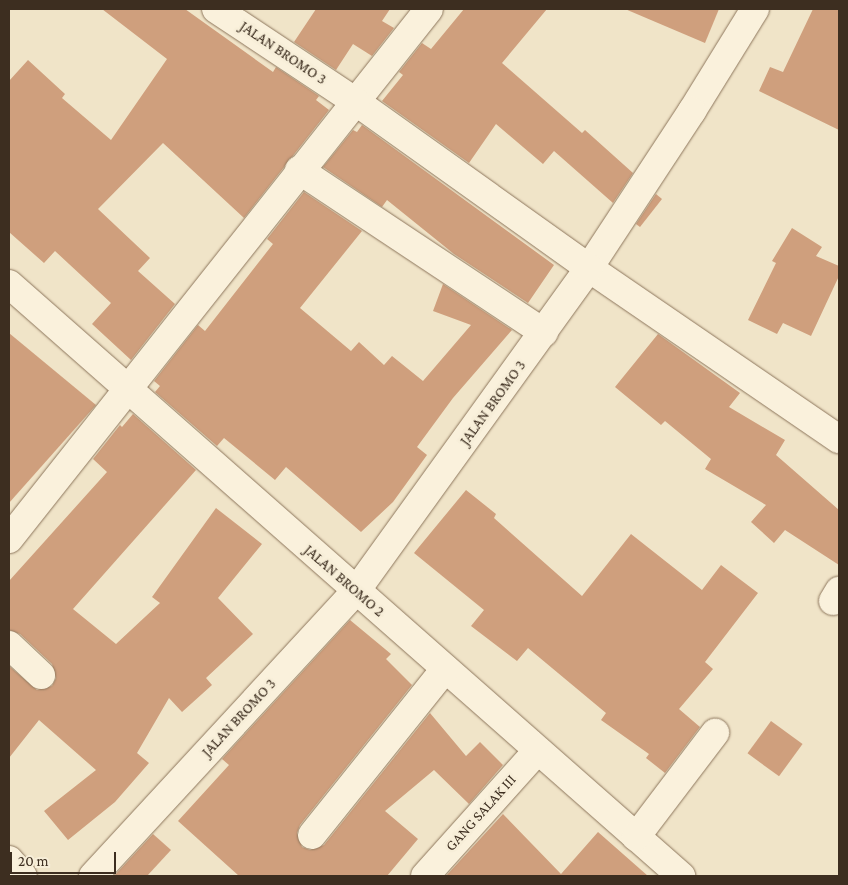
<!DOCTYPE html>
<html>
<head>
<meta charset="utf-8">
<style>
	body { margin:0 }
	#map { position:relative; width:848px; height:885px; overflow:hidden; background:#f0e4c8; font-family:"Crimson Pro",serif }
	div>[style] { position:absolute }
	.building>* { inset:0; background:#cf9f7d; transform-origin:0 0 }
	.roads { filter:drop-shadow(0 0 1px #8d765c) drop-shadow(0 0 1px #8d765c) }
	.minor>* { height:28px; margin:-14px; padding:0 14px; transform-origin:14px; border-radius:14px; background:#faf1dc }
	span { translate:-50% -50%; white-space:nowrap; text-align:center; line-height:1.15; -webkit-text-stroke:5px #f7eed8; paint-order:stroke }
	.street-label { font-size:15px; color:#3d2e20 }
	.frame { position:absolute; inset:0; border:10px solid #3d2e20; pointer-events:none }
	.scale { position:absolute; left:10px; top:852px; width:106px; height:22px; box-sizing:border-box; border:2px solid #3d2e20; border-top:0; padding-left:6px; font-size:15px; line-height:18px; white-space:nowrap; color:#3d2e20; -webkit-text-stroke:4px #f7eed8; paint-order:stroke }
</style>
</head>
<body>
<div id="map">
	<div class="building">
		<div style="clip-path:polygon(102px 9px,185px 9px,273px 72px,276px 67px,319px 96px,316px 100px,329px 110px,244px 218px,163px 143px,98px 209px,150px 258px,138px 271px,175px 304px,131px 360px,92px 324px,111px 303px,55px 251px,44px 263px,9px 232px,9px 81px,28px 60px,65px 94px,62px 98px,111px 140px,167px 59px)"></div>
		<div style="clip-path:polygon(316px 9px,390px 9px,382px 21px,394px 28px,372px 56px,353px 44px,336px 70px,294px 42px)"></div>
		<div style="clip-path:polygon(464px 9px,547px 9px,502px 63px,582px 133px,585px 130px,633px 173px,613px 203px,554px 151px,543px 164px,496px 124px,469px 163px,382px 101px,403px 75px,399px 72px,422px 43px,431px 49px)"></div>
		<div style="clip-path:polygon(625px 9px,719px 9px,705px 43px)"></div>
		<div style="clip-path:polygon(813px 9px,839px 9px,839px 130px,759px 91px,770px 67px,783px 72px)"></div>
		<div style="clip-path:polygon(362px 125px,554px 265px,528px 303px,454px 254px,387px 200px,382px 207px,323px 167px,353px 130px,357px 132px)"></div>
		<div style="clip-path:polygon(304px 192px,362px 231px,300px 308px,351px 351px,359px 342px,384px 365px,392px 356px,423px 381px,471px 325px,433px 311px,443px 284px,512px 330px,453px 398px,417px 447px,427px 455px,393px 502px,361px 532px,286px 467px,275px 480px,224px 438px,217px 446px,155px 392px,160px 386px,154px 381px,198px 325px,205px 331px,273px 244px,267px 239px)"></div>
		<div style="clip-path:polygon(656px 194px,662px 199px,640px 227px,636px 224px)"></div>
		<div style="clip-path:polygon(792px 228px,822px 247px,816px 256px,839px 266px,839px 276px,811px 336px,783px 323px,777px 334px,748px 320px,776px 263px,772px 261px)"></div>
		<div style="clip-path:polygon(9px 333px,96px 405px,9px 503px)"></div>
		<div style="clip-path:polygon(658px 334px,740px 393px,729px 407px,785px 440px,776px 455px,839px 510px,839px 565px,785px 530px,774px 543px,751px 522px,766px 505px,705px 469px,711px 459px,665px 421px,661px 425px,615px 387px)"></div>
		<div style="clip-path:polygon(133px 414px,196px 470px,73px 609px,116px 644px,160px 603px,152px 597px,216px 508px,262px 544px,218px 598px,253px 634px,206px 678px,212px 685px,182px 712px,169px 698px,137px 753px,149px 763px,115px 802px,68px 840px,44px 811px,96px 770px,39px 720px,9px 758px,9px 666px,37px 690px,52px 686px,56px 678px,52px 664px,20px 634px,9px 630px,9px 581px,107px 472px,93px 459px,120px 425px,122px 427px)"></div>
		<div style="clip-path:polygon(466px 490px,496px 514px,494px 518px,582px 596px,631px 534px,702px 590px,721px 565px,758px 593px,705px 662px,713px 669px,679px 709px,700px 727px,665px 773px,646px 758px,649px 754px,601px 720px,606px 713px,528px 648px,517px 661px,471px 626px,484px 610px,414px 553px)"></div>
		<div style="clip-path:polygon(350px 620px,391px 654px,386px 659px,412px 685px,300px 825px,297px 833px,302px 847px,310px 850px,324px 845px,430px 713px,466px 756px,480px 742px,503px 765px,469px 804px,434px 770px,385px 811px,418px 839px,387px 876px,239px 876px,178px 821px,229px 765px,222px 759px)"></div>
		<div style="left:771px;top:721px;width:39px;height:40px;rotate:36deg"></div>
		<div style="clip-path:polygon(503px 814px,561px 874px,598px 832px,648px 876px,446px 876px)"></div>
		<div style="clip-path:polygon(153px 834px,171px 850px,147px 876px,114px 876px)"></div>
	</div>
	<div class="roads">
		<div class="minor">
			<div style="left:755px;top:9px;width:120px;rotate:121.7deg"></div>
			<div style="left:692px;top:111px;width:188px;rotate:123.3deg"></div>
			<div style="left:589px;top:268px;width:303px;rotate:34.4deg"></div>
			<div style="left:299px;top:170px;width:294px;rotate:33.6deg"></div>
			<div style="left:9px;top:284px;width:896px;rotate:41.38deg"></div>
			<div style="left:9px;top:539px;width:676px;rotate:-51.6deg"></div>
			<div style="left:833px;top:601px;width:12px;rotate:-59deg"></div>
			<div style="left:9px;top:645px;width:44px;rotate:43.2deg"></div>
			<div style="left:312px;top:835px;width:213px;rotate:-51.3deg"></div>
			<div style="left:636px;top:837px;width:131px;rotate:-52.8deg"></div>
			<div style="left:9px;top:860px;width:21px;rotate:49deg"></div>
			<div style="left:93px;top:876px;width:388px;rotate:-47.3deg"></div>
			<div style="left:356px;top:591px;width:398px;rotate:-54.2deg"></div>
			<div style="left:589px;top:268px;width:286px;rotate:-144.5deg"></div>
			<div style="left:356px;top:102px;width:168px;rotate:-146.4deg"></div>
			<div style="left:425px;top:876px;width:168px;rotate:-48.1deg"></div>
		</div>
	</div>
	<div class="street-label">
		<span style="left:283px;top:53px;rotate:34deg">JALAN BROMO 3</span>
		<span style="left:493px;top:403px;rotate:-54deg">JALAN BROMO 3</span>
		<span style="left:344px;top:581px;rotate:41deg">JALAN BROMO 2</span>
		<span style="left:239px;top:718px;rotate:-47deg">JALAN BROMO 3</span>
		<span style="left:481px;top:813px;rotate:-48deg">GANG SALAK III</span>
	</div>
	<div class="frame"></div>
	<div class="scale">20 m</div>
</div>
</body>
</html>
